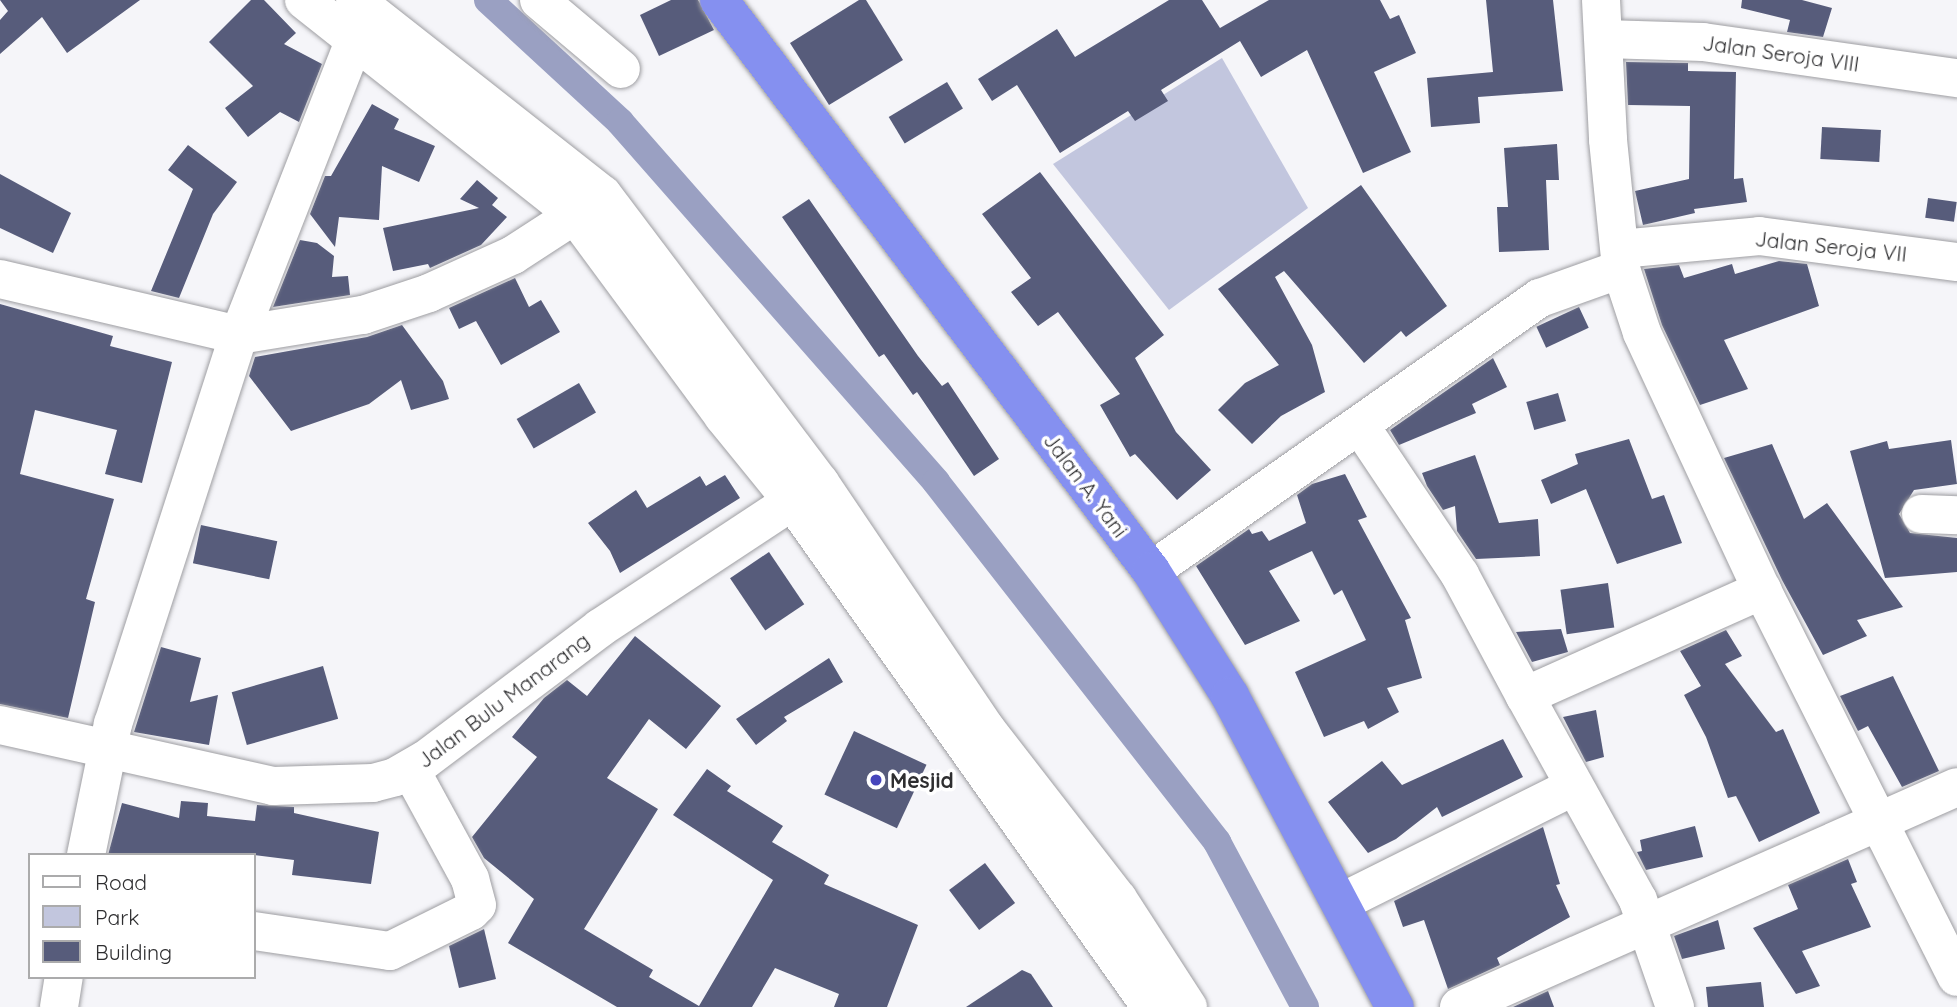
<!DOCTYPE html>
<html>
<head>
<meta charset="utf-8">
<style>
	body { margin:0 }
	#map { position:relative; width:1957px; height:1007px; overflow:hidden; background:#f5f5f9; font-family:Quicksand,sans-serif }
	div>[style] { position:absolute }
	.green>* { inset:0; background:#c2c6de }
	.canal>* { height:28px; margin:-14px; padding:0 14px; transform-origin:14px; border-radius:14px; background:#9aa0c2 }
	.building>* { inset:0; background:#575c7b; transform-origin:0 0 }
	.roads { filter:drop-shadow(0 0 2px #9e9ea2) drop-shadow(0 0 2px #9e9ea2) }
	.minor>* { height:38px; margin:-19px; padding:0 19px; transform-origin:19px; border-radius:19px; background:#fff }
	.highway>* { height:38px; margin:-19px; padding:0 19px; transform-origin:19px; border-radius:19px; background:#8590f0 }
	.dots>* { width:19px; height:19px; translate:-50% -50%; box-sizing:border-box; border:4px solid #fff; border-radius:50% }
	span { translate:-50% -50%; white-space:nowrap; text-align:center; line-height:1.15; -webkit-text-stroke:7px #fff; paint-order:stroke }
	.street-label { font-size:21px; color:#2e2e30 }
	.poi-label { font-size:21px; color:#2e2e30; font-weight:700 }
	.left { translate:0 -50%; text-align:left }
	.legend { position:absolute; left:28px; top:853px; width:228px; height:126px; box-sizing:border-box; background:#fff; border:2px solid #ababac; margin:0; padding:9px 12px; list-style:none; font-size:21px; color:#2e2e30 }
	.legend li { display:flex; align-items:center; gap:14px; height:35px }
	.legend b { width:35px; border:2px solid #ababac }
</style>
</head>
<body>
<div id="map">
	<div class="green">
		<div style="clip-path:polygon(1222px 58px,1308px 208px,1169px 310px,1053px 164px)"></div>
	</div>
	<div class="canal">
		<div style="left:488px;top:0;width:180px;rotate:42.7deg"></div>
		<div style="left:620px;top:122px;width:479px;rotate:48.7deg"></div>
		<div style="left:936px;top:482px;width:457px;rotate:52deg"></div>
		<div style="left:1217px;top:842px;width:187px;rotate:61.9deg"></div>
	</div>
	<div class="building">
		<div style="clip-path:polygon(0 0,140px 0,67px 53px,42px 17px,0 54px,0 20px,8px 11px)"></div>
		<div style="clip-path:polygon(251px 0,264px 0,296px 33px,284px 44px,322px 64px,299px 122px,280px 112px,248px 137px,225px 108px,253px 86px,209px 42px)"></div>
		<div style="clip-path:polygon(671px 0,698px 0,714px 30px,659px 56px,640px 15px)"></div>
		<div style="clip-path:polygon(859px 0,866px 0,903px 60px,829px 105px,790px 43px)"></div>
		<div style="clip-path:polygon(1169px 0,1202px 0,1220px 28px,1269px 0,1380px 0,1390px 19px,1399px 15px,1416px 53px,1374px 72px,1411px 152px,1363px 173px,1307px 50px,1261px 77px,1240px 41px,1161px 90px,1168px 101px,1135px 121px,1128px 111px,1060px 153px,1017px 85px,992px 101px,978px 79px,1057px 29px,1075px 57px)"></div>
		<div style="clip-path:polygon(1486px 0,1553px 0,1563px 91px,1478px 97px,1480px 123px,1431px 127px,1427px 78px,1493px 72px)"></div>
		<div style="clip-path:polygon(1742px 0,1802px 0,1832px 8px,1823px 37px,1787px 32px,1790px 20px,1741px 8px)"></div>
		<div style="clip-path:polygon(1626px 62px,1688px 63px,1688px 71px,1736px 72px,1734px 179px,1743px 178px,1747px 202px,1694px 209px,1695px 213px,1643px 225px,1635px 191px,1689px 179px,1690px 106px,1628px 105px)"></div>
		<div style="left:947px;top:82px;width:31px;height:68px;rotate:59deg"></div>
		<div style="clip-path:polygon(372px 104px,399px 119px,394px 129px,435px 146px,419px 182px,382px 166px,379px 220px,339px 217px,335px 247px,310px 214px,325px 176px,331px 176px)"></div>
		<div style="left:1822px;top:127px;width:59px;height:32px;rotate:3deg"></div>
		<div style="clip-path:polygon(1557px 144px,1559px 180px,1546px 180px,1549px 250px,1499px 252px,1497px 207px,1508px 207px,1504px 148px)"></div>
		<div style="clip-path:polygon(188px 145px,237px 182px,213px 214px,179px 298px,151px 291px,193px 189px,168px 170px)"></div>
		<div style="clip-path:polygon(1040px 172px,1164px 335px,1135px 358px,1176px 432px,1211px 470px,1177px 500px,1135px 454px,1130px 457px,1100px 405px,1120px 394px,1058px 312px,1038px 326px,1011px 292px,1031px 278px,982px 214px)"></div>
		<div style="clip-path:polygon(0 174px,71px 213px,53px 253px,0 228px)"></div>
		<div style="clip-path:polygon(477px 180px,498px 198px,492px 205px,507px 217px,481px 245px,430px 268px,428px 264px,393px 271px,383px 228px,479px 208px,460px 199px)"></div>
		<div style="clip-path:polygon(1361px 185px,1447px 306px,1406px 337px,1401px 331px,1364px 363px,1284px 271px,1275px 277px,1312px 345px,1325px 392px,1281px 416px,1252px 444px,1218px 410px,1245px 383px,1279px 365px,1218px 289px)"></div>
		<div style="left:1928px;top:198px;width:29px;height:20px;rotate:8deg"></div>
		<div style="clip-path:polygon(809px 199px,918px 356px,942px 386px,948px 382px,999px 459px,974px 476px,917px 392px,913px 395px,884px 354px,879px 357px,782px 217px)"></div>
		<div style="clip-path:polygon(300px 240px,317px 243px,334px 256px,332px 277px,348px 276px,350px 295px,273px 307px)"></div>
		<div style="clip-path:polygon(1779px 261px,1807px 264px,1819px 306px,1724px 340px,1748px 389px,1700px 405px,1662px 325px,1644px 269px,1679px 265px,1684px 278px,1732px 264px,1735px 274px)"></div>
		<div style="clip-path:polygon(515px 278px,529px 307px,541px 300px,560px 332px,501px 365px,476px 321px,459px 329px,449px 308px)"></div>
		<div style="clip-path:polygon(0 304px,113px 336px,110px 346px,172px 362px,142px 483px,105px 474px,117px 430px,35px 410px,20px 474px,114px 499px,86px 599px,95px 602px,68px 718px,0 704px)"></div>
		<div style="left:1579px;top:307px;width:23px;height:47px;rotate:65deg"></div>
		<div style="clip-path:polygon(402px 325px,443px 381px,449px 399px,411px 410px,401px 380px,369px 404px,291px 431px,249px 376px,255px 357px,367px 337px)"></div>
		<div style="clip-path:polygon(1493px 358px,1507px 387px,1472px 404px,1476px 413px,1399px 445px,1390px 430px)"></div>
		<div style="left:579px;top:383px;width:34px;height:72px;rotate:60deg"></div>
		<div style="left:1558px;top:393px;width:29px;height:33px;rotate:74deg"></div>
		<div style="clip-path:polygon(1629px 439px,1652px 499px,1664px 495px,1682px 543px,1617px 564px,1586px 489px,1551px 504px,1541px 480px,1578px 464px,1575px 454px)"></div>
		<div style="clip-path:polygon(1951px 440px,1957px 484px,1914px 490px,1899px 514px,1910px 533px,1957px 538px,1957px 572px,1885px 578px,1850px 451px,1887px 441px,1889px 449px)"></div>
		<div style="clip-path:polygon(1772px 444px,1804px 519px,1827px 503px,1903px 607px,1857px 620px,1867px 636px,1823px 655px,1782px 580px,1724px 458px)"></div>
		<div style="clip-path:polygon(1475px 455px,1499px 523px,1538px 519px,1540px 556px,1476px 559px,1457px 531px,1455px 506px,1443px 510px,1427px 486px,1422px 473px)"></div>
		<div style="clip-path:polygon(1345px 474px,1367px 517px,1358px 520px,1411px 618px,1405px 620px,1422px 678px,1387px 688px,1399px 712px,1368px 729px,1364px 721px,1324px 737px,1295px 672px,1366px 640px,1342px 590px,1334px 595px,1312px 551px,1269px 571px,1300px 621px,1245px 645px,1196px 566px,1249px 529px,1252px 534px,1262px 531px,1269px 541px,1306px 523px,1297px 495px,1312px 484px)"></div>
		<div style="clip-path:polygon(725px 475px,740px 498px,620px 573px,610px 551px,588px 523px,636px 490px,647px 508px,700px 476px,706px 486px)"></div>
		<div style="left:201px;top:525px;width:78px;height:39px;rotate:12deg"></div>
		<div style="left:769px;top:552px;width:63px;height:47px;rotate:56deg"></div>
		<div style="left:1608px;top:583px;width:45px;height:48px;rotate:82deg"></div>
		<div style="clip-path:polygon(1561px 629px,1568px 652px,1532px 662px,1516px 632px)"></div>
		<div style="clip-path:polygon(1726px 630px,1742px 656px,1725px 664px,1776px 732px,1783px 729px,1820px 813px,1759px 842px,1736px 796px,1728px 798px,1706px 737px,1684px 695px,1701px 686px,1680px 651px)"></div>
		<div style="clip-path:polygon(635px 636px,721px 706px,686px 749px,649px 719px,607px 778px,658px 809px,584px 929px,653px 970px,649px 977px,699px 1006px,773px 880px,673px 815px,707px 769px,731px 786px,727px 791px,783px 826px,772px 842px,829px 875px,824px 884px,918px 925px,887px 1007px,834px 1007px,839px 994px,775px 968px,752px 1007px,617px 1007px,508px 943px,534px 899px,484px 858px,472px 837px,537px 757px,512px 737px,544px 698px,567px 680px,587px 696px)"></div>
		<div style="clip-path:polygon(161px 647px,201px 658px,190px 702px,218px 695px,209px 745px,134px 732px)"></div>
		<div style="clip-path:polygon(829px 658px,843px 682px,784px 717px,787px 721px,756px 745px,736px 719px)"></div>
		<div style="left:323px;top:666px;width:55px;height:95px;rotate:74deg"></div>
		<div style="clip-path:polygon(1893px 676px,1939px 771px,1902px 787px,1868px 726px,1858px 731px,1840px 696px)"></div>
		<div style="clip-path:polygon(1596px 710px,1604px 757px,1586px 762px,1563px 717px)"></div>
		<div style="left:854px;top:731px;width:80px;height:70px;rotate:25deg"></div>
		<div style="clip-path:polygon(1503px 739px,1523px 777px,1442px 817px,1437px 807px,1396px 839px,1368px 853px,1328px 802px,1382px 761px,1402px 785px)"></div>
		<div style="clip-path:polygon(181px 801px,208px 803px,207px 816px,255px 821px,257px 805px,294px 807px,294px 813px,379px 832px,371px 884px,292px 875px,294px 860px,254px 855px,108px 855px,122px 803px,179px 818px)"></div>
		<div style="clip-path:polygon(1695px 826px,1703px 857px,1646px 870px,1637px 852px,1642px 851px,1640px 840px)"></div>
		<div style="clip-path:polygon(1543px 827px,1560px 884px,1556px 885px,1570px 917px,1497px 958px,1500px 965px,1448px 989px,1424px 920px,1403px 927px,1394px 901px)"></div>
		<div style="clip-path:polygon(1848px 859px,1857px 882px,1851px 884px,1871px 927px,1802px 951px,1820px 986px,1796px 994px,1753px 928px,1798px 909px,1788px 885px)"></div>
		<div style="left:985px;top:863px;width:50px;height:45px;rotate:53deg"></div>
		<div style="clip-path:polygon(1718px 920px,1725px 949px,1682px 959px,1674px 936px)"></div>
		<div style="clip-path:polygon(484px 929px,496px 979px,459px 988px,449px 946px)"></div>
		<div style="clip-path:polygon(1022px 970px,1031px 974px,1053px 1007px,966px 1007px)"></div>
		<div style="clip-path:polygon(1761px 982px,1764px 1007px,1708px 1007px,1706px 987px)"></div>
		<div style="clip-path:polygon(1548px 991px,1554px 1007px,1513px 1007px)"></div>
	</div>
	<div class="roads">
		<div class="minor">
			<div style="left:304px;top:0;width:346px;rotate:38.4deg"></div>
			<div style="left:575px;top:215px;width:250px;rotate:53.6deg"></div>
			<div style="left:723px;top:416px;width:111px;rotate:50.9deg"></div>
			<div style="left:793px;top:502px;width:619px;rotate:54.67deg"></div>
			<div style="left:355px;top:0;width:315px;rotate:38.2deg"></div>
			<div style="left:603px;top:195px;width:361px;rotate:53deg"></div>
			<div style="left:820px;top:483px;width:297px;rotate:56deg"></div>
			<div style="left:986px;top:729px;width:215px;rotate:52.2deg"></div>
			<div style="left:1118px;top:899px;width:129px;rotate:57.1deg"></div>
			<div style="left:539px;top:0;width:107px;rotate:40.1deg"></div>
			<div style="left:1601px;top:0;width:140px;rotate:87.1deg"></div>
			<div style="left:1608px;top:140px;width:130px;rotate:84.2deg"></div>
			<div style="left:1621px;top:269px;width:67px;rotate:71.8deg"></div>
			<div style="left:1642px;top:333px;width:284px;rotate:65deg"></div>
			<div style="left:1762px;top:590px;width:433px;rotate:63.3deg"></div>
			<div style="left:1604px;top:39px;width:99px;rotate:1.7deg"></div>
			<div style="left:1703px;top:42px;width:257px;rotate:8.1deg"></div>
			<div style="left:1620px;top:249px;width:140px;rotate:-5.3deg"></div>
			<div style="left:1759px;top:236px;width:200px;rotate:7.5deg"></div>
			<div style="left:0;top:279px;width:245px;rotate:13.2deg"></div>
			<div style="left:239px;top:335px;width:126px;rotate:-9.2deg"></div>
			<div style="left:363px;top:315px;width:70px;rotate:-18.4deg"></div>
			<div style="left:429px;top:293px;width:92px;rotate:-24.3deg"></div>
			<div style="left:513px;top:255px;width:99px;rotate:-33deg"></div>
			<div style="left:1361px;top:427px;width:178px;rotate:56.2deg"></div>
			<div style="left:1460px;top:575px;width:137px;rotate:61.8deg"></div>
			<div style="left:1921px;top:514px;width:36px;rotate:2deg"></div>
			<div style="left:1151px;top:571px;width:475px;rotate:-35.1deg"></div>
			<div style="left:1540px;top:298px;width:86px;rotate:-19.7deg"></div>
			<div style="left:0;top:725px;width:280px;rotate:12.6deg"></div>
			<div style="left:273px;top:786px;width:100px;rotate:-1.7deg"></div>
			<div style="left:373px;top:783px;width:23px;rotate:-15deg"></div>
			<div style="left:395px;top:777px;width:34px;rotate:-30deg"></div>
			<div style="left:425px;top:760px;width:219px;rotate:-37deg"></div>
			<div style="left:600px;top:628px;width:254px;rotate:-33.4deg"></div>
			<div style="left:86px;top:855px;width:134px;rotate:-78.4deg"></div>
			<div style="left:113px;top:724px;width:409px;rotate:-72.1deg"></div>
			<div style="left:239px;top:335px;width:318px;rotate:-68.6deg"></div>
			<div style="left:1342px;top:902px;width:258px;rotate:-26.5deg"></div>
			<div style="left:254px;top:931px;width:137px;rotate:8.4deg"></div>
			<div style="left:390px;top:951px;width:90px;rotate:-26.3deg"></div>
			<div style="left:471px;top:911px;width:8px;rotate:-45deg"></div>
			<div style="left:477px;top:905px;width:27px;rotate:-105deg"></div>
			<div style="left:470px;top:879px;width:125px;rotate:-118.6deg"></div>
			<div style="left:59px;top:1007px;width:30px;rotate:-81deg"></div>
			<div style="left:1459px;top:1007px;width:544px;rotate:-23.83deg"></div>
			<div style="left:1675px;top:1007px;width:113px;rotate:-109.1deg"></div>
			<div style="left:1638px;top:900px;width:233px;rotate:-119deg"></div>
			<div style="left:1525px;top:696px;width:260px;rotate:-24.1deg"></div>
		</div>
		<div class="highway">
			<div style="left:719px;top:0;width:716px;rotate:52.89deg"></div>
			<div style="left:1151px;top:571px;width:148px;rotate:57.7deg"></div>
			<div style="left:1230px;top:696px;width:352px;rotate:62.1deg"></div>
		</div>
	</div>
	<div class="dots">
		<div style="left:876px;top:780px;background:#4746bc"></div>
	</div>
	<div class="street-label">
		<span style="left:1781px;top:53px;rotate:8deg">Jalan Seroja VIII</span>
		<span style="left:1831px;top:246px;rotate:6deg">Jalan Seroja VII</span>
		<span style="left:1086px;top:485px;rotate:53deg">Jalan A. Yani</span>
		<span style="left:503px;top:700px;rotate:-37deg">Jalan Bulu Manarang</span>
	</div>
	<div class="poi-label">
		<span class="left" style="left:890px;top:780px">Mesjid</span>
	</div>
	<ul class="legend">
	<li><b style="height:9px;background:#fff"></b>Road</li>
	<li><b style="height:19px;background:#c2c6de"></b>Park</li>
	<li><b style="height:19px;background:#575c7b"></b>Building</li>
	</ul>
</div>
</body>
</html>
